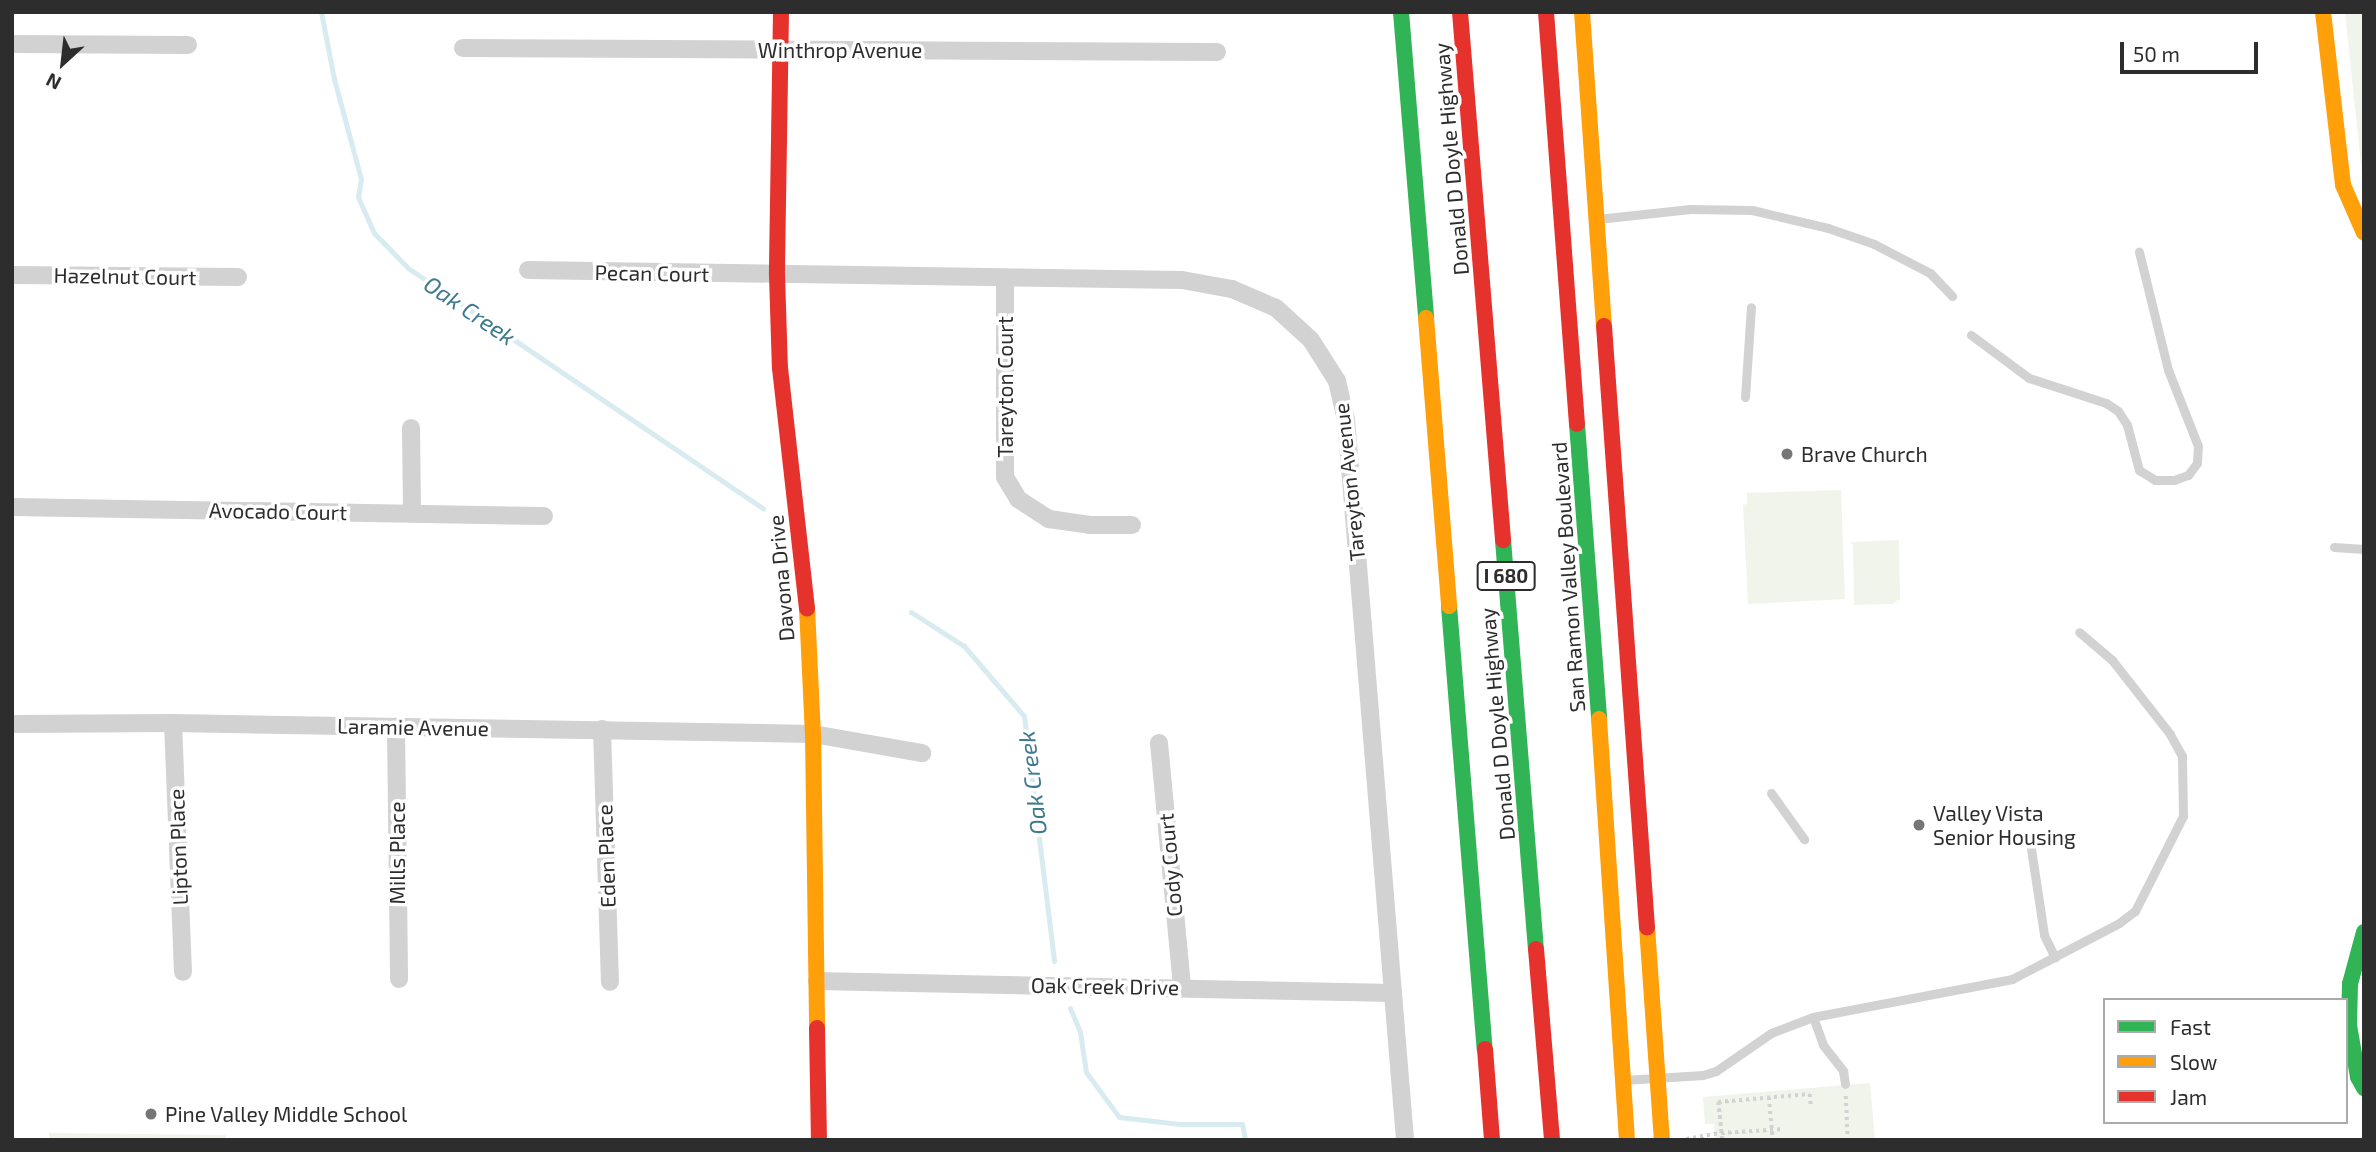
<!DOCTYPE html>
<html>
<head>
<meta charset="utf-8">
<style>
	body { margin:0 }
	#map { position:relative; width:2376px; height:1152px; overflow:hidden; background:#fff; font-family:"Exo 2",sans-serif }
	div>[style] { position:absolute }
	.green>* { inset:0; background:#f1f4eb }
	.stream>* { height:5px; margin:-2.5px; padding:0 2.5px; transform-origin:2.5px; border-radius:2.5px; background:#d8ebf0 }
	.path>* { height:3.5px; margin-top:-1.75px; transform-origin:0; background:repeating-linear-gradient(90deg,#d2d2d2 0 3.5px,transparent 0 7px) }
	.lane>* { height:9px; margin:-4.5px; padding:0 4.5px; transform-origin:4.5px; border-radius:4.5px; background:#d2d2d2 }
	.street>* { height:18px; margin:-9px; padding:0 9px; transform-origin:9px; border-radius:9px; background:#d2d2d2 }
	.fast>* { height:16px; margin:-8px; padding:0 8px; transform-origin:8px; border-radius:8px; background:#30b455 }
	.slow>* { height:16px; margin:-8px; padding:0 8px; transform-origin:8px; border-radius:8px; background:#ff9f0a }
	.jam>* { height:16px; margin:-8px; padding:0 8px; transform-origin:8px; border-radius:8px; background:#e5322d }
	.dots>* { width:19px; height:19px; translate:-50% -50%; box-sizing:border-box; border:4px solid #fff; border-radius:50% }
	span { translate:-50% -50%; white-space:nowrap; text-align:center; line-height:1.15; -webkit-text-stroke:7px #fff; paint-order:stroke }
	.shield-label span { padding:2px 5px; background:#fff; border:2px solid; border-radius:5px; -webkit-text-stroke-width:0 }
	.shield-label { font-size:19px; color:#2d2d2d; font-weight:700 }
	.street-label { font-size:21px; color:#2d2d2d }
	.poi-label { font-size:21px; color:#2d2d2d }
	.left { translate:0 -50%; text-align:left }
	.water-label { font-size:23px; color:#3e7a8d; font-style:italic }
	.frame { position:absolute; inset:0; border:14px solid #2d2d2d; pointer-events:none }
	.legend { position:absolute; left:2103px; top:998px; width:245px; height:126px; box-sizing:border-box; background:#fff; border:2px solid #ababab; margin:0; padding:9px 12px; list-style:none; font-size:21px; color:#2d2d2d }
	.legend li { display:flex; align-items:center; gap:14px; height:35px }
	.legend b { width:35px; border:2px solid #ababab }
	.north { position:absolute; left:28px; top:28px; width:70px; height:70px; -webkit-text-stroke:5px #fff; paint-order:stroke; rotate:207deg; font-size:19px; font-weight:700; line-height:28px; text-align:center; color:#2d2d2d }
	.north::after { content:''; display:block; margin:auto; width:24px; height:32px; background:#2d2d2d; clip-path:polygon(50% 0,100% 100%,50% 72%,0 100%) }
	.scale { position:absolute; left:2120px; top:42px; width:138px; height:32px; box-sizing:border-box; border:4px solid #2d2d2d; border-top:0; padding-left:9px; font-size:21px; line-height:24px; white-space:nowrap; color:#2d2d2d; -webkit-text-stroke:5px #fff; paint-order:stroke }
</style>
</head>
<body>
<div id="map">
	<div class="green">
		<div style="clip-path:polygon(2345px 12px,2364px 12px,2364px 184px,2363px 184px)"></div>
		<div style="clip-path:polygon(1841px 490px,1845px 599px,1748px 604px,1743px 505px,1747px 504px,1747px 493px)"></div>
		<div style="clip-path:polygon(1899px 540px,1900px 599px,1892px 604px,1854px 605px,1853px 545px,1850px 542px)"></div>
		<div style="clip-path:polygon(1870px 1083px,1875px 1140px,1715px 1140px,1714px 1124px,1705px 1124px,1703px 1097px)"></div>
		<div style="clip-path:polygon(49px 1133px,226px 1135px,226px 1140px,49px 1140px)"></div>
	</div>
	<div class="stream">
		<div style="left:321px;top:12px;width:68px;rotate:79deg"></div>
		<div style="left:334px;top:79px;width:104px;rotate:74.9deg"></div>
		<div style="left:361px;top:179px;width:18px;rotate:99deg"></div>
		<div style="left:358px;top:197px;width:39px;rotate:66deg"></div>
		<div style="left:374px;top:233px;width:49px;rotate:45.8deg"></div>
		<div style="left:408px;top:268px;width:429px;rotate:34.1deg"></div>
		<div style="left:911px;top:612px;width:63px;rotate:32.7deg"></div>
		<div style="left:964px;top:646px;width:92px;rotate:49.4deg"></div>
		<div style="left:1024px;top:716px;width:247px;rotate:83deg"></div>
		<div style="left:1070px;top:1008px;width:26px;rotate:67deg"></div>
		<div style="left:1080px;top:1032px;width:40px;rotate:81.5deg"></div>
		<div style="left:1086px;top:1072px;width:56px;rotate:53.7deg"></div>
		<div style="left:1119px;top:1117px;width:61px;rotate:6.5deg"></div>
		<div style="left:1180px;top:1124px;width:62px"></div>
		<div style="left:1242px;top:1124px;width:16px;rotate:79deg"></div>
	</div>
	<div class="path">
		<div style="left:1846px;top:1096px;width:44px;rotate:87.4deg"></div>
		<div style="left:1769px;top:1097px;width:43px;rotate:84.7deg"></div>
		<div style="left:1686px;top:1139px;width:36px;rotate:-10deg"></div>
		<div style="left:1721px;top:1133px;width:62px;rotate:-3.7deg"></div>
		<div style="left:1722px;top:1140px;width:38px;rotate:-96deg"></div>
		<div style="left:1718px;top:1102px;width:92px;rotate:-5deg"></div>
		<div style="left:1810px;top:1094px;width:11px;rotate:85deg"></div>
	</div>
	<div class="lane">
		<div style="left:1597px;top:219px;width:94px;rotate:-6.1deg"></div>
		<div style="left:1690px;top:209px;width:62px;rotate:0.9deg"></div>
		<div style="left:1752px;top:210px;width:78px;rotate:13.3deg"></div>
		<div style="left:1828px;top:228px;width:49px;rotate:19.2deg"></div>
		<div style="left:1874px;top:244px;width:63px;rotate:27.4deg"></div>
		<div style="left:1930px;top:273px;width:32px;rotate:46deg"></div>
		<div style="left:1971px;top:335px;width:72px;rotate:36.6deg"></div>
		<div style="left:2029px;top:378px;width:81px;rotate:18deg"></div>
		<div style="left:2106px;top:403px;width:14px;rotate:34deg"></div>
		<div style="left:2118px;top:411px;width:17px;rotate:57deg"></div>
		<div style="left:2127px;top:425px;width:47px;rotate:75.1deg"></div>
		<div style="left:2139px;top:470px;width:19px;rotate:32deg"></div>
		<div style="left:2155px;top:480px;width:19px"></div>
		<div style="left:2174px;top:480px;width:15px;rotate:-20deg"></div>
		<div style="left:2188px;top:475px;width:15px;rotate:-53deg"></div>
		<div style="left:2197px;top:463px;width:17px;rotate:-87deg"></div>
		<div style="left:2198px;top:446px;width:82px;rotate:-111.5deg"></div>
		<div style="left:2168px;top:370px;width:122px;rotate:-103.8deg"></div>
		<div style="left:1745px;top:397px;width:90px;rotate:-86.2deg"></div>
		<div style="left:2334px;top:547px;width:30px;rotate:4deg"></div>
		<div style="left:1771px;top:793px;width:57px;rotate:54.3deg"></div>
		<div style="left:2030px;top:842px;width:94px;rotate:81.4deg"></div>
		<div style="left:2044px;top:935px;width:25px;rotate:64deg"></div>
		<div style="left:1813px;top:1017px;width:30px;rotate:70deg"></div>
		<div style="left:1823px;top:1045px;width:33px;rotate:52deg"></div>
		<div style="left:1843px;top:1071px;width:13px;rotate:81deg"></div>
		<div style="left:1624px;top:1080px;width:79px;rotate:-3.6deg"></div>
		<div style="left:1703px;top:1075px;width:14px;rotate:-17deg"></div>
		<div style="left:1716px;top:1071px;width:67px;rotate:-34.6deg"></div>
		<div style="left:1771px;top:1033px;width:45px;rotate:-20.9deg"></div>
		<div style="left:1813px;top:1017px;width:203px;rotate:-10.8deg"></div>
		<div style="left:2012px;top:979px;width:121px;rotate:-27.6deg"></div>
		<div style="left:2119px;top:923px;width:20px;rotate:-37deg"></div>
		<div style="left:2135px;top:911px;width:106px;rotate:-63.2deg"></div>
		<div style="left:2183px;top:816px;width:60px;rotate:-91deg"></div>
		<div style="left:2182px;top:756px;width:25px;rotate:-119deg"></div>
		<div style="left:2170px;top:734px;width:94px;rotate:-128.1deg"></div>
		<div style="left:2112px;top:660px;width:43px;rotate:-139.7deg"></div>
	</div>
	<div class="street">
		<div style="left:12px;top:44px;width:176px;rotate:0.3deg"></div>
		<div style="left:463px;top:48px;width:754px;rotate:0.3deg"></div>
		<div style="left:528px;top:270px;width:654px;rotate:0.88deg"></div>
		<div style="left:1182px;top:280px;width:51px;rotate:10.2deg"></div>
		<div style="left:1232px;top:289px;width:48px;rotate:23.4deg"></div>
		<div style="left:1276px;top:308px;width:47px;rotate:42.4deg"></div>
		<div style="left:1311px;top:340px;width:49px;rotate:57.6deg"></div>
		<div style="left:1337px;top:381px;width:39px;rotate:77deg"></div>
		<div style="left:1346px;top:419px;width:723px;rotate:85.32deg"></div>
		<div style="left:12px;top:275px;width:226px;rotate:0.5deg"></div>
		<div style="left:1005px;top:278px;width:199px;rotate:90deg"></div>
		<div style="left:1005px;top:477px;width:26px;rotate:59deg"></div>
		<div style="left:1018px;top:499px;width:37px;rotate:33deg"></div>
		<div style="left:1049px;top:519px;width:41px;rotate:8.3deg"></div>
		<div style="left:1090px;top:525px;width:42px"></div>
		<div style="left:411px;top:428px;width:85px;rotate:89.3deg"></div>
		<div style="left:12px;top:507px;width:532px;rotate:0.97deg"></div>
		<div style="left:173px;top:723px;width:249px;rotate:87.7deg"></div>
		<div style="left:12px;top:724px;width:161px;rotate:-0.4deg"></div>
		<div style="left:173px;top:723px;width:640px;rotate:0.98deg"></div>
		<div style="left:813px;top:734px;width:111px;rotate:9.9deg"></div>
		<div style="left:396px;top:727px;width:252px;rotate:89.3deg"></div>
		<div style="left:602px;top:729px;width:253px;rotate:88.2deg"></div>
		<div style="left:1159px;top:743px;width:244px;rotate:84.6deg"></div>
		<div style="left:817px;top:981px;width:576px;rotate:1.19deg"></div>
	</div>
	<div class="fast">
		<div style="left:1401px;top:12px;width:307px;rotate:85.3deg"></div>
		<div style="left:1577px;top:424px;width:296px;rotate:85.7deg"></div>
		<div style="left:1503px;top:540px;width:410px;rotate:85.4deg"></div>
		<div style="left:1449px;top:606px;width:444px;rotate:85.4deg"></div>
		<div style="left:2364px;top:932px;width:54px;rotate:105.1deg"></div>
		<div style="left:2350px;top:984px;width:41px;rotate:91.4deg"></div>
		<div style="left:2349px;top:1025px;width:53px;rotate:80.2deg"></div>
		<div style="left:2358px;top:1077px;width:13px;rotate:61deg"></div>
	</div>
	<div class="slow">
		<div style="left:1582px;top:12px;width:315px;rotate:86deg"></div>
		<div style="left:2323px;top:12px;width:174px;rotate:83.4deg"></div>
		<div style="left:2343px;top:185px;width:52px;rotate:66.4deg"></div>
		<div style="left:1426px;top:318px;width:289px;rotate:85.4deg"></div>
		<div style="left:807px;top:608px;width:126px;rotate:87.3deg"></div>
		<div style="left:813px;top:734px;width:294px;rotate:89.2deg"></div>
		<div style="left:1599px;top:719px;width:422px;rotate:86.2deg"></div>
		<div style="left:1647px;top:927px;width:214px;rotate:86deg"></div>
	</div>
	<div class="jam">
		<div style="left:781px;top:12px;width:263px;rotate:90.9deg"></div>
		<div style="left:777px;top:275px;width:93px;rotate:88.2deg"></div>
		<div style="left:780px;top:368px;width:242px;rotate:83.6deg"></div>
		<div style="left:1460px;top:12px;width:530px;rotate:85.34deg"></div>
		<div style="left:1546px;top:12px;width:413px;rotate:85.7deg"></div>
		<div style="left:1604px;top:326px;width:603px;rotate:85.91deg"></div>
		<div style="left:1536px;top:949px;width:192px;rotate:85.2deg"></div>
		<div style="left:817px;top:1028px;width:112px;rotate:89deg"></div>
		<div style="left:1485px;top:1049px;width:91px;rotate:85.6deg"></div>
	</div>
	<div class="dots">
		<div style="left:1787px;top:454px;background:#767676"></div>
		<div style="left:1919px;top:825px;background:#767676"></div>
		<div style="left:151px;top:1114px;background:#767676"></div>
	</div>
	<div class="shield-label">
		<span style="left:1506px;top:576px">I 680</span>
	</div>
	<div class="street-label">
		<span style="left:840px;top:50px">Winthrop Avenue</span>
		<span style="left:1451px;top:159px;rotate:-95deg">Donald D Doyle Highway</span>
		<span style="left:652px;top:273px;rotate:1deg">Pecan Court</span>
		<span style="left:125px;top:276px;rotate:1deg">Hazelnut Court</span>
		<span style="left:1005px;top:387px;rotate:-90deg">Tareyton Court</span>
		<span style="left:1349px;top:482px;rotate:-96deg">Tareyton Avenue</span>
		<span style="left:278px;top:511px;rotate:1deg">Avocado Court</span>
		<span style="left:1568px;top:577px;rotate:-94deg">San Ramon Valley Boulevard</span>
		<span style="left:781px;top:578px;rotate:-95deg">Davona Drive</span>
		<span style="left:1497px;top:724px;rotate:-95deg">Donald D Doyle Highway</span>
		<span style="left:413px;top:727px;rotate:1deg">Laramie Avenue</span>
		<span style="left:178px;top:847px;rotate:-92deg">Lipton Place</span>
		<span style="left:397px;top:853px;rotate:-90deg">Mills Place</span>
		<span style="left:606px;top:856px;rotate:-92deg">Eden Place</span>
		<span style="left:1170px;top:865px;rotate:-95deg">Cody Court</span>
		<span style="left:1105px;top:986px;rotate:1deg">Oak Creek Drive</span>
	</div>
	<div class="poi-label">
		<span class="left" style="left:1801px;top:454px">Brave Church</span>
		<span class="left" style="left:1933px;top:825px">Valley Vista<br>Senior Housing</span>
		<span class="left" style="left:165px;top:1114px">Pine Valley Middle School</span>
	</div>
	<div class="water-label">
		<span style="left:470px;top:310px;rotate:34deg">Oak Creek</span>
		<span style="left:1032px;top:783px;rotate:-97deg">Oak Creek</span>
	</div>
	<div class="frame"></div>
	<ul class="legend">
	<li><b style="height:9px;background:#30b455"></b>Fast</li>
	<li><b style="height:9px;background:#ff9f0a"></b>Slow</li>
	<li><b style="height:9px;background:#e5322d"></b>Jam</li>
	</ul>
	<div class="north">N</div>
	<div class="scale">50 m</div>
</div>
</body>
</html>
